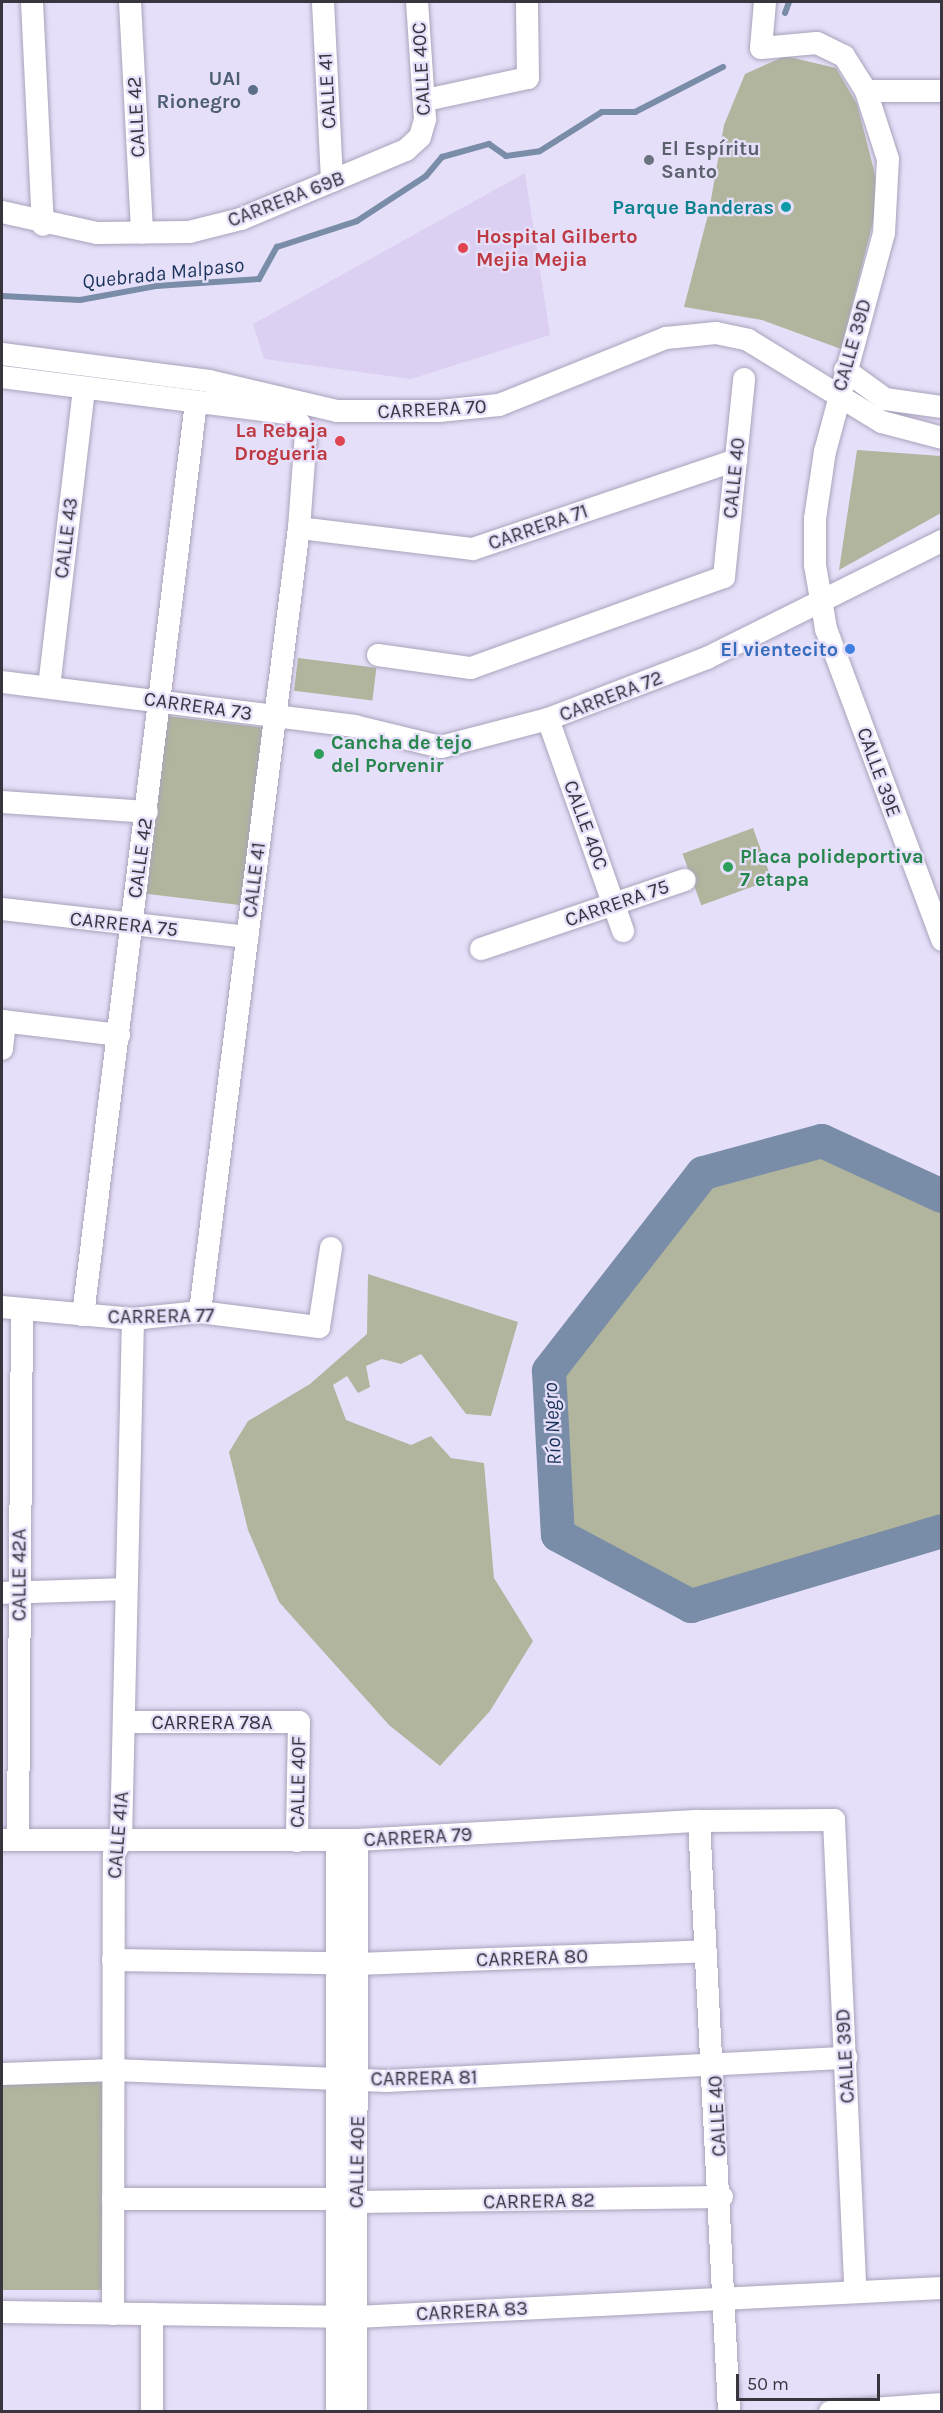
<!DOCTYPE html>
<html>
<head>
<meta charset="utf-8">
<style>
	body { margin:0 }
	#map { position:relative; width:943px; height:2413px; overflow:hidden; background:#e6dff9; font-family:Karla,sans-serif }
	div>[style] { position:absolute }
	.built>* { inset:0; background:#dbd0f1 }
	.green>* { inset:0; background:#b1b59d; transform-origin:0 0 }
	.stream>* { height:6px; margin:-3px; padding:0 3px; transform-origin:3px; border-radius:3px; background:#798ca8 }
	.river>* { height:34px; margin:-17px; padding:0 17px; transform-origin:17px; border-radius:17px; background:#798ca8 }
	.roads { filter:drop-shadow(0 0 2px #aaa2bb) drop-shadow(0 0 2px #aaa2bb) }
	.minor>* { height:22px; margin:-11px; padding:0 11px; transform-origin:11px; border-radius:11px; background:#fff }
	.dots>* { width:16px; height:16px; translate:-50% -50%; box-sizing:border-box; border:3px solid #e6dff9; border-radius:50% }
	span { translate:-50% -50%; white-space:nowrap; text-align:center; line-height:1.15; -webkit-text-stroke:4.5px #e6dff9; paint-order:stroke }
	.street-label { font-size:20px; color:#38353f }
	.service-label { font-size:20px; color:#4e5e75; font-weight:700 }
	.right { translate:-100% -50%; text-align:right }
	.worship-label { font-size:20px; color:#5b616d; font-weight:700 }
	.left { translate:0 -50%; text-align:left }
	.culture-label { font-size:20px; color:#0d838f; font-weight:700 }
	.health-label { font-size:20px; color:#be3a42; font-weight:700 }
	.shop-label { font-size:20px; color:#366cbe; font-weight:700 }
	.leisure-label { font-size:20px; color:#27864d; font-weight:700 }
	.water-label { font-size:21px; color:#19335a; font-style:italic }
	.frame { position:absolute; inset:0; border:3px solid #38353f; pointer-events:none }
	.scale { position:absolute; left:736px; top:2374px; width:144px; height:27px; box-sizing:border-box; border:3px solid #38353f; border-top:0; padding-left:8px; font-size:18px; line-height:21px; white-space:nowrap; color:#38353f; -webkit-text-stroke:4px #e6dff9; paint-order:stroke }
</style>
</head>
<body>
<div id="map">
	<div class="built">
		<div style="clip-path:polygon(525px 173px,550px 335px,411px 379px,264px 359px,253px 324px)"></div>
	</div>
	<div class="green">
		<div style="clip-path:polygon(785px 56px,836px 68px,857px 104px,880px 194px,841px 349px,762px 320px,684px 307px,709px 211px,724px 125px,745px 74px)"></div>
		<div style="clip-path:polygon(857px 450px,941px 456px,941px 513px,839px 570px)"></div>
		<div style="left:298px;top:658px;width:79px;height:33px;rotate:7deg"></div>
		<div style="left:168px;top:716px;width:98px;height:179px;rotate:7deg"></div>
		<div style="left:753px;top:828px;width:55px;height:75px;rotate:70deg"></div>
		<div style="clip-path:polygon(822px 1141px,941px 1196px,941px 1531px,691px 1606px,558px 1535px,549px 1371px,703px 1173px)"></div>
		<div style="clip-path:polygon(368px 1274px,518px 1322px,491px 1416px,466px 1414px,421px 1354px,401px 1364px,382px 1359px,366px 1366px,370px 1387px,358px 1393px,347px 1376px,333px 1385px,346px 1420px,411px 1445px,431px 1436px,451px 1458px,484px 1463px,494px 1578px,533px 1641px,490px 1711px,440px 1766px,389px 1725px,279px 1602px,248px 1530px,229px 1452px,248px 1421px,310px 1384px,367px 1334px)"></div>
		<div style="left:105px;top:2082px;width:208px;height:103px;rotate:90deg"></div>
	</div>
	<div class="stream">
		<div style="left:785px;top:13px;width:12px;rotate:-70deg"></div>
		<div style="left:2px;top:296px;width:78px;rotate:2.9deg"></div>
		<div style="left:80px;top:300px;width:77px;rotate:-10.4deg"></div>
		<div style="left:156px;top:286px;width:103px;rotate:-3.9deg"></div>
		<div style="left:259px;top:279px;width:37px;rotate:-61deg"></div>
		<div style="left:277px;top:247px;width:84px;rotate:-18deg"></div>
		<div style="left:357px;top:221px;width:82px;rotate:-33.1deg"></div>
		<div style="left:426px;top:176px;width:25px;rotate:-50deg"></div>
		<div style="left:442px;top:157px;width:49px;rotate:-15.5deg"></div>
		<div style="left:489px;top:144px;width:21px;rotate:35deg"></div>
		<div style="left:506px;top:156px;width:34px;rotate:-8deg"></div>
		<div style="left:540px;top:151px;width:73px;rotate:-32.2deg"></div>
		<div style="left:602px;top:112px;width:33px"></div>
		<div style="left:635px;top:112px;width:99px;rotate:-27.1deg"></div>
	</div>
	<div class="river">
		<div style="left:942px;top:1196px;width:132px;rotate:-155.4deg"></div>
		<div style="left:822px;top:1141px;width:123px;rotate:164.9deg"></div>
		<div style="left:703px;top:1173px;width:251px;rotate:127.9deg"></div>
		<div style="left:549px;top:1371px;width:164px;rotate:86.9deg"></div>
		<div style="left:558px;top:1535px;width:151px;rotate:28.1deg"></div>
		<div style="left:691px;top:1606px;width:262px;rotate:-16.6deg"></div>
	</div>
	<div class="roads">
		<div class="minor">
			<div style="left:32px;top:2px;width:223px;rotate:87.2deg"></div>
			<div style="left:130px;top:2px;width:231px;rotate:87deg"></div>
			<div style="left:323px;top:2px;width:179px;rotate:87.1deg"></div>
			<div style="left:765px;top:2px;width:46px;rotate:95deg"></div>
			<div style="left:761px;top:48px;width:56px;rotate:-5.1deg"></div>
			<div style="left:817px;top:43px;width:30px;rotate:26deg"></div>
			<div style="left:844px;top:56px;width:41px;rotate:57.8deg"></div>
			<div style="left:866px;top:91px;width:71px;rotate:72.1deg"></div>
			<div style="left:888px;top:159px;width:74px;rotate:93.1deg"></div>
			<div style="left:884px;top:233px;width:226px;rotate:105.1deg"></div>
			<div style="left:825px;top:451px;width:69px;rotate:98.4deg"></div>
			<div style="left:815px;top:519px;width:46px;rotate:90deg"></div>
			<div style="left:815px;top:565px;width:65px;rotate:80.2deg"></div>
			<div style="left:826px;top:629px;width:332px;rotate:69.5deg"></div>
			<div style="left:866px;top:91px;width:76px"></div>
			<div style="left:426px;top:100px;width:104px;rotate:-12.2deg"></div>
			<div style="left:528px;top:78px;width:76px;rotate:-90.8deg"></div>
			<div style="left:2px;top:212px;width:97px;rotate:12.5deg"></div>
			<div style="left:97px;top:233px;width:92px;rotate:-0.6deg"></div>
			<div style="left:189px;top:232px;width:54px;rotate:-14deg"></div>
			<div style="left:241px;top:219px;width:179px;rotate:-22.7deg"></div>
			<div style="left:406px;top:150px;width:19px;rotate:-43deg"></div>
			<div style="left:420px;top:137px;width:19px;rotate:-74deg"></div>
			<div style="left:425px;top:119px;width:117px;rotate:-93.9deg"></div>
			<div style="left:2px;top:354px;width:209px;rotate:7.4deg"></div>
			<div style="left:209px;top:381px;width:131px;rotate:13.2deg"></div>
			<div style="left:337px;top:411px;width:102px"></div>
			<div style="left:439px;top:411px;width:60px;rotate:-5.7deg"></div>
			<div style="left:499px;top:405px;width:180px;rotate:-21.9deg"></div>
			<div style="left:666px;top:338px;width:50px;rotate:-5.7deg"></div>
			<div style="left:716px;top:333px;width:33px;rotate:12deg"></div>
			<div style="left:748px;top:340px;width:157px;rotate:31.5deg"></div>
			<div style="left:882px;top:422px;width:62px;rotate:14.9deg"></div>
			<div style="left:845px;top:370px;width:49px;rotate:35.9deg"></div>
			<div style="left:885px;top:399px;width:58px;rotate:8deg"></div>
			<div style="left:2px;top:377px;width:293px;rotate:7.2deg"></div>
			<div style="left:293px;top:414px;width:23px;rotate:56deg"></div>
			<div style="left:306px;top:433px;width:95px;rotate:94.2deg"></div>
			<div style="left:299px;top:528px;width:790px;rotate:97.2deg"></div>
			<div style="left:299px;top:528px;width:175px;rotate:6.9deg"></div>
			<div style="left:473px;top:549px;width:278px;rotate:-18.7deg"></div>
			<div style="left:378px;top:655px;width:94px;rotate:8deg"></div>
			<div style="left:471px;top:668px;width:269px;rotate:-19.8deg"></div>
			<div style="left:724px;top:577px;width:199px;rotate:-84.2deg"></div>
			<div style="left:2px;top:682px;width:355px;rotate:7.1deg"></div>
			<div style="left:354px;top:726px;width:89px;rotate:13.6deg"></div>
			<div style="left:441px;top:747px;width:111px;rotate:-14.7deg"></div>
			<div style="left:548px;top:719px;width:170px;rotate:-21deg"></div>
			<div style="left:707px;top:658px;width:263px;rotate:-26.5deg"></div>
			<div style="left:49px;top:687px;width:301px;rotate:-83.3deg"></div>
			<div style="left:548px;top:719px;width:225px;rotate:70.5deg"></div>
			<div style="left:2px;top:802px;width:145px;rotate:3.9deg"></div>
			<div style="left:2px;top:909px;width:247px;rotate:6.5deg"></div>
			<div style="left:481px;top:949px;width:215px;rotate:-18.7deg"></div>
			<div style="left:2px;top:1021px;width:118px;rotate:6.8deg"></div>
			<div style="left:2px;top:1049px;width:28px;rotate:-84deg"></div>
			<div style="left:2px;top:1307px;width:132px;rotate:5.2deg"></div>
			<div style="left:133px;top:1319px;width:67px;rotate:-6deg"></div>
			<div style="left:200px;top:1312px;width:120px;rotate:7.2deg"></div>
			<div style="left:319px;top:1327px;width:80px;rotate:-81.4deg"></div>
			<div style="left:83px;top:1315px;width:920px;rotate:-82.94deg"></div>
			<div style="left:2px;top:1593px;width:124px;rotate:-1.8deg"></div>
			<div style="left:125px;top:1722px;width:174px"></div>
			<div style="left:299px;top:1722px;width:119px;rotate:91deg"></div>
			<div style="left:699px;top:1821px;width:592px;rotate:87.09deg"></div>
			<div style="left:2px;top:1840px;width:355px"></div>
			<div style="left:357px;top:1840px;width:343px;rotate:-3.2deg"></div>
			<div style="left:699px;top:1821px;width:135px;rotate:-0.4deg"></div>
			<div style="left:834px;top:1820px;width:471px;rotate:87.4deg"></div>
			<div style="left:18px;top:1840px;width:531px;rotate:-89.57deg"></div>
			<div style="left:337px;top:1840px;width:572px;rotate:90deg"></div>
			<div style="left:113px;top:1960px;width:224px;rotate:0.8deg"></div>
			<div style="left:357px;top:1964px;width:349px;rotate:-2.1deg"></div>
			<div style="left:2px;top:2074px;width:112px;rotate:-2deg"></div>
			<div style="left:114px;top:2070px;width:273px;rotate:2.3deg"></div>
			<div style="left:387px;top:2081px;width:460px;rotate:-2.9deg"></div>
			<div style="left:113px;top:2199px;width:223px"></div>
			<div style="left:356px;top:2202px;width:366px;rotate:-0.8deg"></div>
			<div style="left:2px;top:2312px;width:354px;rotate:0.8deg"></div>
			<div style="left:356px;top:2317px;width:587px;rotate:-2.83deg"></div>
			<div style="left:113px;top:2314px;width:459px;rotate:-89.9deg"></div>
			<div style="left:114px;top:1855px;width:17px;rotate:-66deg"></div>
			<div style="left:121px;top:1839px;width:520px;rotate:-88.68deg"></div>
			<div style="left:152px;top:2412px;width:98px;rotate:-90deg"></div>
			<div style="left:356px;top:2412px;width:572px;rotate:-89.9deg"></div>
			<div style="left:830px;top:2412px;width:112px;rotate:-4.1deg"></div>
		</div>
	</div>
	<div class="dots">
		<div style="left:253px;top:90px;background:#5c6f8a"></div>
		<div style="left:649px;top:160px;background:#6b7280"></div>
		<div style="left:786px;top:207px;background:#0f9aa8"></div>
		<div style="left:463px;top:248px;background:#e0444e"></div>
		<div style="left:340px;top:441px;background:#e0444e"></div>
		<div style="left:850px;top:649px;background:#3f7fe0"></div>
		<div style="left:319px;top:754px;background:#2e9e5b"></div>
		<div style="left:728px;top:867px;background:#2e9e5b"></div>
	</div>
	<div class="street-label">
		<span style="left:421px;top:69px;rotate:-93deg">CALLE 40C</span>
		<span style="left:327px;top:91px;rotate:-93deg">CALLE 41</span>
		<span style="left:136px;top:117px;rotate:-93deg">CALLE 42</span>
		<span style="left:286px;top:199px;rotate:-21deg">CARRERA 69B</span>
		<span style="left:852px;top:345px;rotate:-74deg">CALLE 39D</span>
		<span style="left:432px;top:409px;rotate:-3deg">CARRERA 70</span>
		<span style="left:734px;top:478px;rotate:-84deg">CALLE 40</span>
		<span style="left:538px;top:527px;rotate:-19deg">CARRERA 71</span>
		<span style="left:66px;top:538px;rotate:-83deg">CALLE 43</span>
		<span style="left:611px;top:696px;rotate:-21deg">CARRERA 72</span>
		<span style="left:198px;top:706px;rotate:8deg">CARRERA 73</span>
		<span style="left:879px;top:772px;rotate:70deg">CALLE 39E</span>
		<span style="left:586px;top:825px;rotate:70deg">CALLE 40C</span>
		<span style="left:140px;top:858px;rotate:-82deg">CALLE 42</span>
		<span style="left:254px;top:880px;rotate:-83deg">CALLE 41</span>
		<span style="left:617px;top:903px;rotate:-19deg">CARRERA 75</span>
		<span style="left:124px;top:924px;rotate:6deg">CARRERA 75</span>
		<span style="left:161px;top:1316px;rotate:-1deg">CARRERA 77</span>
		<span style="left:19px;top:1575px;rotate:-90deg">CALLE 42A</span>
		<span style="left:212px;top:1722px">CARRERA 78A</span>
		<span style="left:298px;top:1782px;rotate:-89deg">CALLE 40F</span>
		<span style="left:118px;top:1835px;rotate:-85deg">CALLE 41A</span>
		<span style="left:418px;top:1837px;rotate:-3deg">CARRERA 79</span>
		<span style="left:532px;top:1958px;rotate:-2deg">CARRERA 80</span>
		<span style="left:845px;top:2056px;rotate:-93deg">CALLE 39D</span>
		<span style="left:424px;top:2078px;rotate:-1deg">CARRERA 81</span>
		<span style="left:717px;top:2116px;rotate:-93deg">CALLE 40</span>
		<span style="left:357px;top:2162px;rotate:-89deg">CALLE 40E</span>
		<span style="left:539px;top:2201px;rotate:-1deg">CARRERA 82</span>
		<span style="left:472px;top:2311px;rotate:-3deg">CARRERA 83</span>
	</div>
	<div class="service-label">
		<span class="right" style="left:241px;top:90px">UAI<br>Rionegro</span>
	</div>
	<div class="worship-label">
		<span class="left" style="left:661px;top:160px">El Espíritu<br>Santo</span>
	</div>
	<div class="culture-label">
		<span class="right" style="left:774px;top:207px">Parque Banderas</span>
	</div>
	<div class="health-label">
		<span class="left" style="left:476px;top:248px">Hospital Gilberto<br>Mejia Mejia</span>
		<span class="right" style="left:328px;top:442px">La Rebaja<br>Drogueria</span>
	</div>
	<div class="shop-label">
		<span class="right" style="left:838px;top:649px">El vientecito</span>
	</div>
	<div class="leisure-label">
		<span class="left" style="left:331px;top:754px">Cancha de tejo<br>del Porvenir</span>
		<span class="left" style="left:740px;top:868px">Placa polideportiva<br>7 etapa</span>
	</div>
	<div class="water-label">
		<span style="left:163px;top:273px;rotate:-6deg">Quebrada Malpaso</span>
		<span style="left:552px;top:1424px;rotate:-93deg">Río Negro</span>
	</div>
	<div class="frame"></div>
	<div class="scale">50 m</div>
</div>
</body>
</html>
